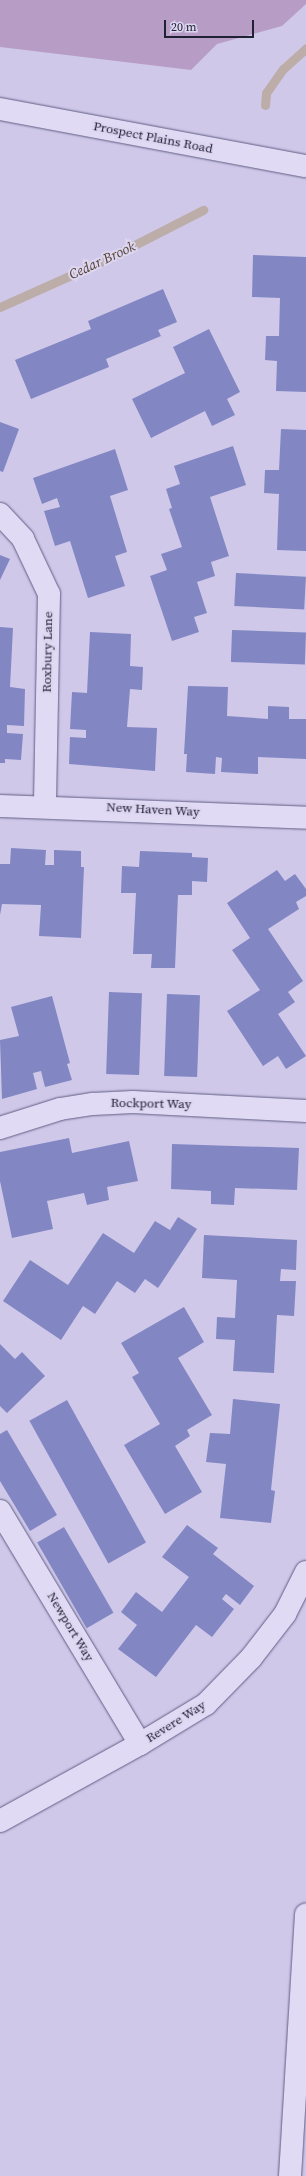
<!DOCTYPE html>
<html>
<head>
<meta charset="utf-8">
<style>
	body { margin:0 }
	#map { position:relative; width:306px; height:2176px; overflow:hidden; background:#cfc8e9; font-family:"Source Serif 4",serif }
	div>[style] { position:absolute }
	.green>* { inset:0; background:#b79dc6 }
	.stream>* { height:9px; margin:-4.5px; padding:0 4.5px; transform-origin:4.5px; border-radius:4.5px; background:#bdada8 }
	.building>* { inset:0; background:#8286c3; transform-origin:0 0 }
	.roads { filter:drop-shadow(0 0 1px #615f83) drop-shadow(0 0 1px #615f83) }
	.minor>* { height:22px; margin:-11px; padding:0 11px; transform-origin:11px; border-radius:11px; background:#e0daf5 }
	span { translate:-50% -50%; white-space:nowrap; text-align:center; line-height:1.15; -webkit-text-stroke:4px #ddd6f1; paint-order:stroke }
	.street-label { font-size:13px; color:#212135 }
	.water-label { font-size:14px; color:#534132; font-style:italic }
	.scale { position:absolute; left:164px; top:20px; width:90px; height:18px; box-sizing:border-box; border:2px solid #212135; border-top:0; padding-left:5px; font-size:12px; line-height:14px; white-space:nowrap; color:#212135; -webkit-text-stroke:3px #ddd6f1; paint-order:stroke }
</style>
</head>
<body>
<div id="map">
	<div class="green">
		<div style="clip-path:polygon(0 0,306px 0,306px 4px,282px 26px,217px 44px,191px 70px,0 47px)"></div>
	</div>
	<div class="stream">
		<div style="left:265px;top:105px;width:12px;rotate:-85deg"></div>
		<div style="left:266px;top:93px;width:29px;rotate:-55deg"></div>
		<div style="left:283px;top:69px;width:31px;rotate:-42deg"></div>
		<div style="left:0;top:307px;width:120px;rotate:-24.2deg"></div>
		<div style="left:109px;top:258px;width:106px;rotate:-27.1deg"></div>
	</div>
	<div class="building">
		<div style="clip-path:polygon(253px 255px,306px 257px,306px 392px,276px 391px,277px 361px,265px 360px,266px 336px,279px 336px,280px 298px,252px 297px)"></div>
		<div style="clip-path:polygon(163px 289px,177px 322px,158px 330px,161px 336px,106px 359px,109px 367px,31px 399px,15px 360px,91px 329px,88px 321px)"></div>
		<div style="clip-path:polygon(209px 329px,240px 392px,227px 399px,235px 415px,212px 426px,205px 411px,151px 438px,132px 399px,185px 373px,173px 347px)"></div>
		<div style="clip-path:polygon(0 422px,19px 429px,3px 472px,0 471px)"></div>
		<div style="clip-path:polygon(281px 429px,306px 430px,306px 551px,277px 550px,279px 494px,264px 493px,265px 470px,279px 470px)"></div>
		<div style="clip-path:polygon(233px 446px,246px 485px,210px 497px,229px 556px,211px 562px,215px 576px,197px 582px,207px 613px,194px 617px,199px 632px,172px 641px,150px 576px,167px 570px,161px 554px,182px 547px,169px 509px,172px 508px,166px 489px,180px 484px,174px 466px)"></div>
		<div style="clip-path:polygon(115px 449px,128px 490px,110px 496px,127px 552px,115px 556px,125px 586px,88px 598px,70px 541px,55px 546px,44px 511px,60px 507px,57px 498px,42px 504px,33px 478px)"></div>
		<div style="clip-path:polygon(0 555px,10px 559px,0 580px)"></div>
		<div style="left:236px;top:573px;width:70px;height:33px;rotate:3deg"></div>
		<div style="clip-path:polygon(0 627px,13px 628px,10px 687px,25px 689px,24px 726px,7px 725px,7px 733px,23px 734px,21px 760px,5px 759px,5px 763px,0 763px)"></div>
		<div style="left:232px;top:630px;width:74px;height:32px;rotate:2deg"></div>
		<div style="clip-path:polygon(90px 632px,131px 634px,130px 666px,143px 667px,142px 690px,130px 689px,127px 727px,157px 728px,155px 771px,69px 764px,70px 737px,86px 738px,86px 730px,70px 729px,72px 692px,87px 693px)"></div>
		<div style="clip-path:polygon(188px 686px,228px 687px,227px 716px,268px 719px,268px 706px,289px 707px,289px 719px,306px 719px,306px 759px,258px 757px,258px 774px,221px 772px,222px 758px,216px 757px,215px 774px,186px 772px,187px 754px,184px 754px)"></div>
		<div style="clip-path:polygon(11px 848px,46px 850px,45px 865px,54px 865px,54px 850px,81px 851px,81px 867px,84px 867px,81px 938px,39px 936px,41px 905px,2px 904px,0 915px,0 864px,10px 864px)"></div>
		<div style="clip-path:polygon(140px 851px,192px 853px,192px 857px,208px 858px,207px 882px,192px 881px,192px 895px,178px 895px,175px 968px,151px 968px,152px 954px,133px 954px,136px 893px,121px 893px,122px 866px,139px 867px)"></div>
		<div style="clip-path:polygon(277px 870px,285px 881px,295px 874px,306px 889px,306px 896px,296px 902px,299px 909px,268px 929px,303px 981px,288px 992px,295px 1002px,278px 1014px,306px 1056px,286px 1069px,278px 1056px,263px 1066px,227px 1011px,260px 990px,232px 950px,250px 938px,227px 903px)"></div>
		<div style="left:109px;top:992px;width:33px;height:82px;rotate:2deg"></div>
		<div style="left:167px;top:994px;width:33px;height:82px;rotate:2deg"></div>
		<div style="clip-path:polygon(52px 996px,70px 1063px,67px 1064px,72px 1080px,45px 1087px,41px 1071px,33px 1073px,37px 1089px,2px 1099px,0 1040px,19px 1036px,11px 1007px)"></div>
		<div style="clip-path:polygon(69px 1138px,72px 1153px,129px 1141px,138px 1181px,107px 1187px,109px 1200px,87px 1205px,84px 1193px,47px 1201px,53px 1229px,12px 1238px,0 1181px,0 1152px)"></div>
		<div style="clip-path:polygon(172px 1144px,299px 1148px,297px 1190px,235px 1188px,234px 1205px,211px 1204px,211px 1191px,171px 1189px)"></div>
		<div style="clip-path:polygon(178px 1217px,197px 1229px,158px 1288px,145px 1279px,135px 1293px,117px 1281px,95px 1314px,83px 1306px,61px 1340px,3px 1301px,30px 1260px,68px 1285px,103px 1233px,134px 1253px,155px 1221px,170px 1230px)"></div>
		<div style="clip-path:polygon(204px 1235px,297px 1240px,296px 1270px,281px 1269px,280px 1281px,296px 1281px,294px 1316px,277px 1315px,274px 1373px,233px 1371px,235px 1340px,216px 1339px,217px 1317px,235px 1318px,237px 1280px,202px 1278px)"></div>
		<div style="clip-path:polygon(184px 1307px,204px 1342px,178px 1358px,212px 1415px,187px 1430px,190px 1436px,175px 1446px,202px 1492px,165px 1514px,124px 1445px,160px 1424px,132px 1377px,139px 1373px,121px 1343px)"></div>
		<div style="clip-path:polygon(0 1344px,15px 1359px,22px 1352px,45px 1376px,7px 1413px,0 1406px)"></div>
		<div style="clip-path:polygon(233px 1399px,280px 1404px,271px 1490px,275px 1491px,271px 1523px,220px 1518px,226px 1464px,206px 1462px,210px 1433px,230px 1434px)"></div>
		<div style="left:67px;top:1400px;width:163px;height:43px;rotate:61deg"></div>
		<div style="clip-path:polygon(7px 1430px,57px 1515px,30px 1531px,0 1481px,0 1434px)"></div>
		<div style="clip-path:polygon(187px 1525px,218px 1548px,213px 1554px,254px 1586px,240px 1605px,226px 1594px,222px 1599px,234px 1609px,212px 1637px,196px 1625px,156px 1677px,118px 1649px,137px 1625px,121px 1612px,136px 1592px,162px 1612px,189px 1577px,162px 1557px)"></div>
		<div style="left:64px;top:1527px;width:99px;height:31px;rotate:60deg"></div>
	</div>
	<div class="roads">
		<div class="minor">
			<div style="left:0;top:109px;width:311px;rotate:10.6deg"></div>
			<div style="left:0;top:514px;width:34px;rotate:47deg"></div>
			<div style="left:23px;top:539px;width:61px;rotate:64.7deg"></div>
			<div style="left:49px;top:594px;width:212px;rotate:91.1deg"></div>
			<div style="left:0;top:806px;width:306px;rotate:2.2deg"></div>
			<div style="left:0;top:1128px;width:63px;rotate:-17.6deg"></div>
			<div style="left:60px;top:1109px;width:33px;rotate:-9deg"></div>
			<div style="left:93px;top:1104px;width:40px;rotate:-2.9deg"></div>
			<div style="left:133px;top:1102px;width:173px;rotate:3deg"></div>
			<div style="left:0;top:1511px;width:272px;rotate:59deg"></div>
			<div style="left:0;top:1821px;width:160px;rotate:-28.8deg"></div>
			<div style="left:140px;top:1744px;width:77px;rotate:-31.2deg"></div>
			<div style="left:206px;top:1704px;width:64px;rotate:-45.6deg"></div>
			<div style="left:251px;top:1658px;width:56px;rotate:-52.3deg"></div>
			<div style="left:285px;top:1614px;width:47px;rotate:-63.4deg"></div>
			<div style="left:290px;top:2176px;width:262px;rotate:-86.5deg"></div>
		</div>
	</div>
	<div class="street-label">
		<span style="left:153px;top:138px;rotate:11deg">Prospect Plains Road</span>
		<span style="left:48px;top:652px;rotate:-89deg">Roxbury Lane</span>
		<span style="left:153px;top:810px;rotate:3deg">New Haven Way</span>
		<span style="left:151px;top:1104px;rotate:1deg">Rockport Way</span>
		<span style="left:70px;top:1627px;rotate:59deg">Newport Way</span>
		<span style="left:176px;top:1722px;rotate:-32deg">Revere Way</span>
	</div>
	<div class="water-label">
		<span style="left:102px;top:260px;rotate:-25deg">Cedar Brook</span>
	</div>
	<div class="scale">20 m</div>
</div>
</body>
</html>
